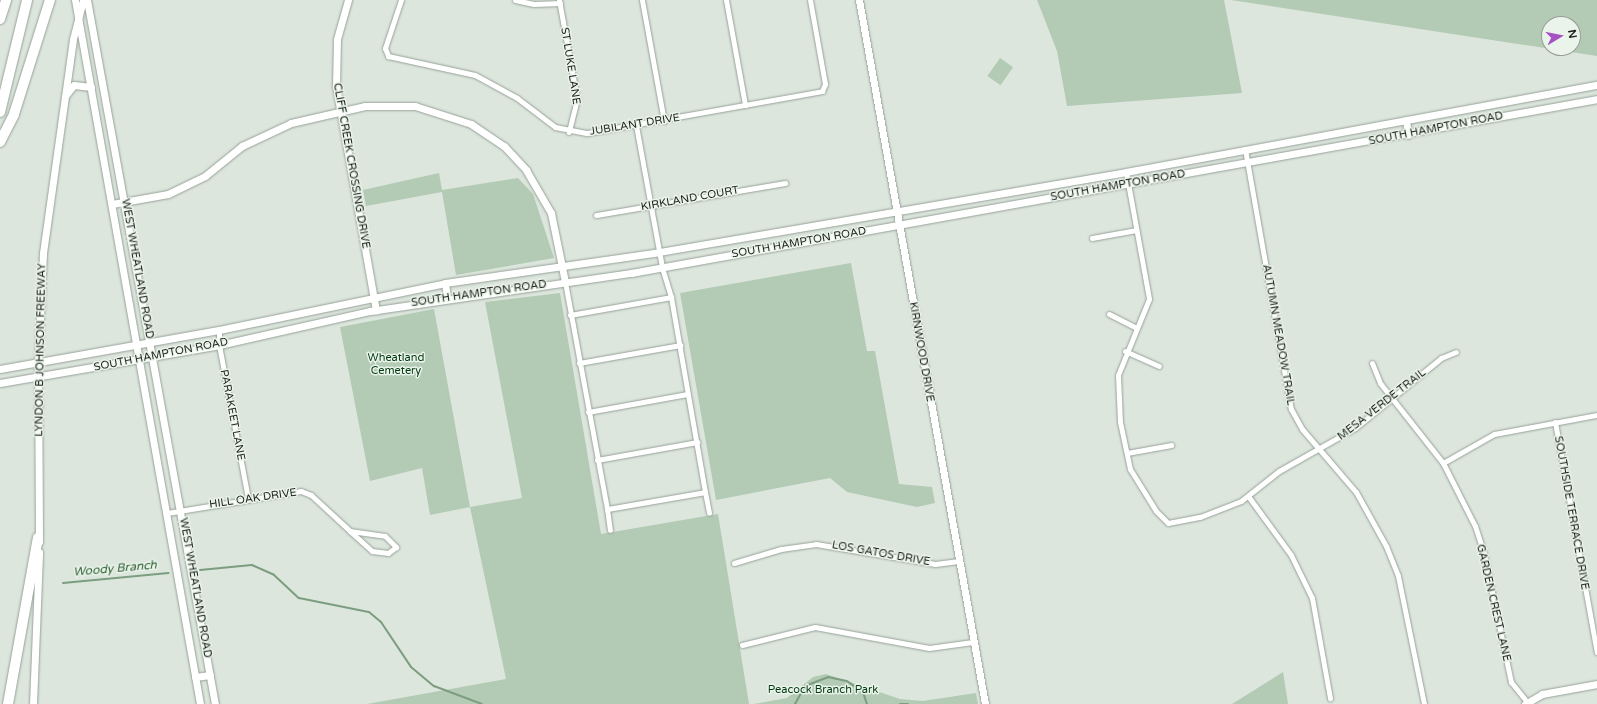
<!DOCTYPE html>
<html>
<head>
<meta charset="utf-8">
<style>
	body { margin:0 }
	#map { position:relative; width:1597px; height:704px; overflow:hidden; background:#dce6dd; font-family:"Varela Round",sans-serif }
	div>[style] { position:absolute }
	.green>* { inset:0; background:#b3cab5; transform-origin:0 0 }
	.stream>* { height:2px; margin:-1px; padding:0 1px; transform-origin:1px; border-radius:1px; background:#7c9d7f }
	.roads { filter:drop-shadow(0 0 1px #97a198) drop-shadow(0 0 1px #97a198) }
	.minor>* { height:5px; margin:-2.5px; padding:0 2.5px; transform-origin:2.5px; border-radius:2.5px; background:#fff }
	.tertiary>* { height:7px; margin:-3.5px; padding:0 3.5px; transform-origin:3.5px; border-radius:3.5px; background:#fff }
	.secondary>* { height:7px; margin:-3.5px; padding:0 3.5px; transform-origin:3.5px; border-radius:3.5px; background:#fff }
	.motorway>* { height:10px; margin:-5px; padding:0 5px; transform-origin:5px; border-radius:5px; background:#fff }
	span { translate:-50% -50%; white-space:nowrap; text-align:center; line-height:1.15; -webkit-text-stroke:3px #eaf4ea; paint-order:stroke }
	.street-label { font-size:11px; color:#1b1e1b }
	.park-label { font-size:11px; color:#023911 }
	.water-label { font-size:12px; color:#2b5c32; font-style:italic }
	.north { position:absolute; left:1541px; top:16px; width:40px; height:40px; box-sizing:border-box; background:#eaf4ea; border:1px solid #979e97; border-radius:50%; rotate:80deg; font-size:11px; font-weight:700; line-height:16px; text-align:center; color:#1b1e1b }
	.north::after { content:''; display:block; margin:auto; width:14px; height:18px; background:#a553c3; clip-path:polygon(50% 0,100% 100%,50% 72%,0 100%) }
</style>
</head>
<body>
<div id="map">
	<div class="green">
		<div style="clip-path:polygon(1037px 0,1224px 0,1242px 93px,1067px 106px,1057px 51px)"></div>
		<div style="clip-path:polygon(evenodd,1231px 0,1597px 0,1597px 56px,1231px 0,1549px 24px,1573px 24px,1573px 48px,1549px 48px,1549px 24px)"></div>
		<div style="left:1000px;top:58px;width:16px;height:22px;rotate:35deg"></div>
		<div style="clip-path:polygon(439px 173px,442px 190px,518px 178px,533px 194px,554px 258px,456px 275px,442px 192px,366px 206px,363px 190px)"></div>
		<div style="clip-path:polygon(851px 263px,867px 351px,875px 351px,899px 484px,932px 487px,935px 503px,917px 507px,847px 492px,830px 478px,716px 500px,680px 293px)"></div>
		<div style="clip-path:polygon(560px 293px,601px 534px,718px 514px,749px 704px,367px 704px,506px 679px,470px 507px,430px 515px,422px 468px,370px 481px,340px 327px,434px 309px,470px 507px,522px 498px,485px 302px)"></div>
		<div style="clip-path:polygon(1283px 672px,1288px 704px,1232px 704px)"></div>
		<div style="clip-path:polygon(826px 674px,900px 699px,923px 701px,976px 693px,978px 704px,754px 704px,787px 698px,813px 677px)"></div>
	</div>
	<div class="stream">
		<div style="left:200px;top:570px;width:52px;rotate:-5.5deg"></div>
		<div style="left:252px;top:565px;width:24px;rotate:24deg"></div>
		<div style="left:274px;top:575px;width:34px;rotate:43deg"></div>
		<div style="left:299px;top:598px;width:71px;rotate:11.3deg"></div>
		<div style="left:369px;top:612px;width:16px;rotate:40deg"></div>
		<div style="left:381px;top:622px;width:54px;rotate:56.3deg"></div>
		<div style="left:411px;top:667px;width:30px;rotate:40deg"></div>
		<div style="left:434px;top:686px;width:51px;rotate:20.6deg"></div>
		<div style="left:63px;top:583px;width:106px;rotate:-5.4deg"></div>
		<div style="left:795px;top:704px;width:21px;rotate:-61deg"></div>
		<div style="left:805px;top:686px;width:25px;rotate:-21deg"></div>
		<div style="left:828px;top:677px;width:19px;rotate:12deg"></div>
		<div style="left:847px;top:681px;width:19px;rotate:35deg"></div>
		<div style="left:863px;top:692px;width:13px;rotate:72deg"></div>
		<div style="left:900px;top:704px;width:8px"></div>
	</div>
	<div class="roads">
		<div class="minor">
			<div style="left:401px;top:0;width:51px;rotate:108.4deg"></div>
			<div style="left:385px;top:48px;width:9px;rotate:69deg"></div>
			<div style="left:388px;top:56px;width:89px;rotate:12.3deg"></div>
			<div style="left:475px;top:75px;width:48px;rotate:28.7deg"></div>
			<div style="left:517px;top:98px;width:48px;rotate:37.3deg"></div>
			<div style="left:555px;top:127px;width:33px;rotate:11deg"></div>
			<div style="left:587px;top:133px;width:239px;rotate:-10.1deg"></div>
			<div style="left:822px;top:91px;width:8px;rotate:-67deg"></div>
			<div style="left:825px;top:84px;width:85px;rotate:-100.1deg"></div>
			<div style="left:515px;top:0;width:19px;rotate:12deg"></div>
			<div style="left:534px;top:4px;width:26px;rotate:-2deg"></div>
			<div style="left:559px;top:0;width:101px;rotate:79.7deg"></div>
			<div style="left:577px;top:99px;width:34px;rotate:104deg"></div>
			<div style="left:642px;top:0;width:123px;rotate:79.7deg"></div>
			<div style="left:726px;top:0;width:107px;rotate:79.7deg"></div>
			<div style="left:1245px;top:149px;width:264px;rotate:80deg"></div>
			<div style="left:1291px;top:409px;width:23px;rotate:61deg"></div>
			<div style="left:1302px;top:429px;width:83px;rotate:49.4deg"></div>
			<div style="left:1356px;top:492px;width:62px;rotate:60.9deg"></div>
			<div style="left:1386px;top:546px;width:32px;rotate:68deg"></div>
			<div style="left:1398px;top:576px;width:131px;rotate:78.5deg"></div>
			<div style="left:1126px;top:172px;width:129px;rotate:79.7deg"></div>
			<div style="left:1149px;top:299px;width:82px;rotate:112.2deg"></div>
			<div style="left:1118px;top:375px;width:47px;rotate:87.6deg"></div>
			<div style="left:1120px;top:422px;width:48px;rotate:78deg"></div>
			<div style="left:1130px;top:469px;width:49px;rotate:58.2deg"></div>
			<div style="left:1156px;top:511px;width:17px;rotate:45deg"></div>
			<div style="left:1168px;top:523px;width:33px;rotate:-11deg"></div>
			<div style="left:1200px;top:517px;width:44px;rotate:-21.3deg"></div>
			<div style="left:1241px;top:501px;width:48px;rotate:-38.3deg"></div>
			<div style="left:1279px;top:471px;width:87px;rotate:-29.5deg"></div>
			<div style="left:1355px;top:428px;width:111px;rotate:-39.1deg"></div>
			<div style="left:1441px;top:358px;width:16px;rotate:-22deg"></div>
			<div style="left:596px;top:215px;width:192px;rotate:-9.6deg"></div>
			<div style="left:1092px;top:238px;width:45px;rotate:-10.3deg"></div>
			<div style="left:565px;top:282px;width:231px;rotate:79.5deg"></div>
			<div style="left:607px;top:509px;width:99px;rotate:-9.8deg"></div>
			<div style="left:705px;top:492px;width:198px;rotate:-99.9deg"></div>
			<div style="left:671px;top:297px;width:31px;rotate:-107deg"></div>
			<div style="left:662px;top:267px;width:143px;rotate:-100.4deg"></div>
			<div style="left:1109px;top:314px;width:31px;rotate:27deg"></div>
			<div style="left:570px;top:315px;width:103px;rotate:-10.1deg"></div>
			<div style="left:219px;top:330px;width:15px;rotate:90deg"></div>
			<div style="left:219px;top:345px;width:157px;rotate:79.3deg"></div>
			<div style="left:1125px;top:351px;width:37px;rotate:24deg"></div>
			<div style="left:579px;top:363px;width:103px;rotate:-10.1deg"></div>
			<div style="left:1372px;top:363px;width:22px;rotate:68deg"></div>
			<div style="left:1380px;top:383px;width:102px;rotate:51.8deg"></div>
			<div style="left:1443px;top:463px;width:71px;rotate:63.1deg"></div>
			<div style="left:1475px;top:526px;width:29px;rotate:72deg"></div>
			<div style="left:1484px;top:554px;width:131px;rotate:78.1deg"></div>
			<div style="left:1511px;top:682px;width:26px;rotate:51deg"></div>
			<div style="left:588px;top:412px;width:101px;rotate:-10.3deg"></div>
			<div style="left:1555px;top:422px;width:234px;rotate:79.7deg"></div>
			<div style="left:1127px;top:453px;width:45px;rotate:-10.3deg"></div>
			<div style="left:597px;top:460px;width:102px;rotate:-10.2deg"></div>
			<div style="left:1443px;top:463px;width:59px;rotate:-29.6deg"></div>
			<div style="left:1494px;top:434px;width:105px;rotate:-10.5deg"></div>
			<div style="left:705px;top:492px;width:21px;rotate:79deg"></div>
			<div style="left:1248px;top:496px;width:73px;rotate:53.9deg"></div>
			<div style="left:1291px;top:555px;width:48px;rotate:64deg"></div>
			<div style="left:1312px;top:598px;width:102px;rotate:79.8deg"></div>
			<div style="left:607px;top:509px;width:21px;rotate:82deg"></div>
			<div style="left:167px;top:513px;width:136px;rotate:-9.3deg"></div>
			<div style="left:301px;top:491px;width:11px;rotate:22deg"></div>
			<div style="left:311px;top:495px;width:53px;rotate:42.7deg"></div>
			<div style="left:350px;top:531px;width:35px;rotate:8deg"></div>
			<div style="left:385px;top:536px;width:16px;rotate:45deg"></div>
			<div style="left:396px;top:547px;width:10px;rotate:143deg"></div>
			<div style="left:388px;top:553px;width:16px;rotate:-173deg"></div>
			<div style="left:372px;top:551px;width:30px;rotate:-138deg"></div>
			<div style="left:734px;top:563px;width:49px;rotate:-16.6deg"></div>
			<div style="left:781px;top:549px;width:35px;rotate:-8deg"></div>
			<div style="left:816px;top:544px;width:121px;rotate:9.5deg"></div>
			<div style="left:935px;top:564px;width:24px;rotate:-7deg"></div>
			<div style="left:742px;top:645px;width:75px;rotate:-13.9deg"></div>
			<div style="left:815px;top:627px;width:116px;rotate:10.4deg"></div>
			<div style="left:929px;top:648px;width:44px;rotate:-7.8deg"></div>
		</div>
		<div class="tertiary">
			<div style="left:348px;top:0;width:41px;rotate:105.8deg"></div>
			<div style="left:337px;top:39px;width:47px;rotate:91.2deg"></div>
			<div style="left:336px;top:86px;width:228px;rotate:79.9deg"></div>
			<div style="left:859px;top:0;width:715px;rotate:79.85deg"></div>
			<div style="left:112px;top:204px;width:57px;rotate:-10.1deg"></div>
			<div style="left:168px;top:194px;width:41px;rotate:-25.9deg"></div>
			<div style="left:205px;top:176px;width:48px;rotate:-39deg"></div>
			<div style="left:242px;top:146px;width:54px;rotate:-25.1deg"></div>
			<div style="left:291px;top:123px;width:76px;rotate:-12.9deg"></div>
			<div style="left:365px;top:106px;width:50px"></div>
			<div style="left:415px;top:106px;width:59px;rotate:17.8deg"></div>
			<div style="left:471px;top:124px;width:40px;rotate:34deg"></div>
			<div style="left:504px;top:146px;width:33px;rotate:47deg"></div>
			<div style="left:526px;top:170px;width:50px;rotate:59.8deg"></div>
			<div style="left:551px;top:213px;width:70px;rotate:78.5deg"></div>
			<div style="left:1525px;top:704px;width:20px;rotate:-30deg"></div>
			<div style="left:1542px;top:694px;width:56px;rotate:-10.3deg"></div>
		</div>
		<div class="secondary">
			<div style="left:75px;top:0;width:715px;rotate:79.93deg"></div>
			<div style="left:87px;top:0;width:716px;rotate:79.7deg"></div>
			<div style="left:65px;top:96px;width:14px;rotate:-51deg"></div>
			<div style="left:74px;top:85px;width:17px;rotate:7deg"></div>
			<div style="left:1406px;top:120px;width:15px;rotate:82deg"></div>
			<div style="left:445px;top:283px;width:15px;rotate:82deg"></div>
			<div style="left:0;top:369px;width:222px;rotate:-10.1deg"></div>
			<div style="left:219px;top:330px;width:231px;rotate:-11.7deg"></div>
			<div style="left:445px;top:283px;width:216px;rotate:-8.2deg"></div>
			<div style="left:659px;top:252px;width:474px;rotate:-9.7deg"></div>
			<div style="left:1126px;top:172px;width:479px;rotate:-10.5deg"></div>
			<div style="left:0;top:383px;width:222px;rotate:-9.8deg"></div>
			<div style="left:219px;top:345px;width:155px;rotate:-12.7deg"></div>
			<div style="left:370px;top:311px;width:264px;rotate:-8.3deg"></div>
			<div style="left:631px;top:273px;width:982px;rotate:-10.21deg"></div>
			<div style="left:39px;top:542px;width:179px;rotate:-90.3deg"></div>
			<div style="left:38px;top:363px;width:110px;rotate:-87.4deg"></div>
			<div style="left:43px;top:253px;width:216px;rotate:-82deg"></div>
			<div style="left:73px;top:39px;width:40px;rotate:-75.6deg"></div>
			<div style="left:195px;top:677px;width:15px;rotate:-8deg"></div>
			<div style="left:33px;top:704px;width:152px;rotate:-87.7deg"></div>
		</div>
		<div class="motorway">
			<div style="left:0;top:19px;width:20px;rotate:-72deg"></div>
			<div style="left:0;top:112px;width:115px;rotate:-76.4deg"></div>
			<div style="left:0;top:142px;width:31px;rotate:-63deg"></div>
			<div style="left:14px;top:114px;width:120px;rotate:-72.5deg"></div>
			<div style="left:8px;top:704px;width:169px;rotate:-79.8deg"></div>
		</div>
	</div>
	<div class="street-label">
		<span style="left:570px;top:66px;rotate:81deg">ST LUKE LANE</span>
		<span style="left:635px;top:125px;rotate:-9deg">JUBILANT DRIVE</span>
		<span style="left:1436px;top:129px;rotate:-11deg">SOUTH HAMPTON ROAD</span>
		<span style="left:351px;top:166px;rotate:80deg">CLIFF CREEK CROSSING DRIVE</span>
		<span style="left:1118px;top:186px;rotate:-10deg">SOUTH HAMPTON ROAD</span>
		<span style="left:690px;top:199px;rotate:-10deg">KIRKLAND COURT</span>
		<span style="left:799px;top:243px;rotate:-10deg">SOUTH HAMPTON ROAD</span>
		<span style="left:137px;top:269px;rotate:80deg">WEST WHEATLAND ROAD</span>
		<span style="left:479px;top:294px;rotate:-8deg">SOUTH HAMPTON ROAD</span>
		<span style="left:1278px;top:335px;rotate:80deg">AUTUMN MEADOW TRAIL</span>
		<span style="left:41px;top:350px;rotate:-89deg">LYNDON B JOHNSON FREEWAY</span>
		<span style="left:921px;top:352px;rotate:80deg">KIRNWOOD DRIVE</span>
		<span style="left:161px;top:355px;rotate:-11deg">SOUTH HAMPTON ROAD</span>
		<span style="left:1382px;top:405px;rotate:-38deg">MESA VERDE TRAIL</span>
		<span style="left:232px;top:415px;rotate:79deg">PARAKEET LANE</span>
		<span style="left:253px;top:499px;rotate:-8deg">HILL OAK DRIVE</span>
		<span style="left:1571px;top:513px;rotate:80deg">SOUTHSIDE TERRACE DRIVE</span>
		<span style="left:881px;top:554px;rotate:10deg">LOS GATOS DRIVE</span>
		<span style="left:195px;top:588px;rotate:80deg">WEST WHEATLAND ROAD</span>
		<span style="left:1493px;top:603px;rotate:77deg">GARDEN CREST LANE</span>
	</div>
	<div class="park-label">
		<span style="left:396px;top:365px">Wheatland<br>Cemetery</span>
		<span style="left:823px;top:690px">Peacock Branch Park</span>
	</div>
	<div class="water-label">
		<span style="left:115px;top:569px;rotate:-5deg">Woody Branch</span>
	</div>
	<div class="north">N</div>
</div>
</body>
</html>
